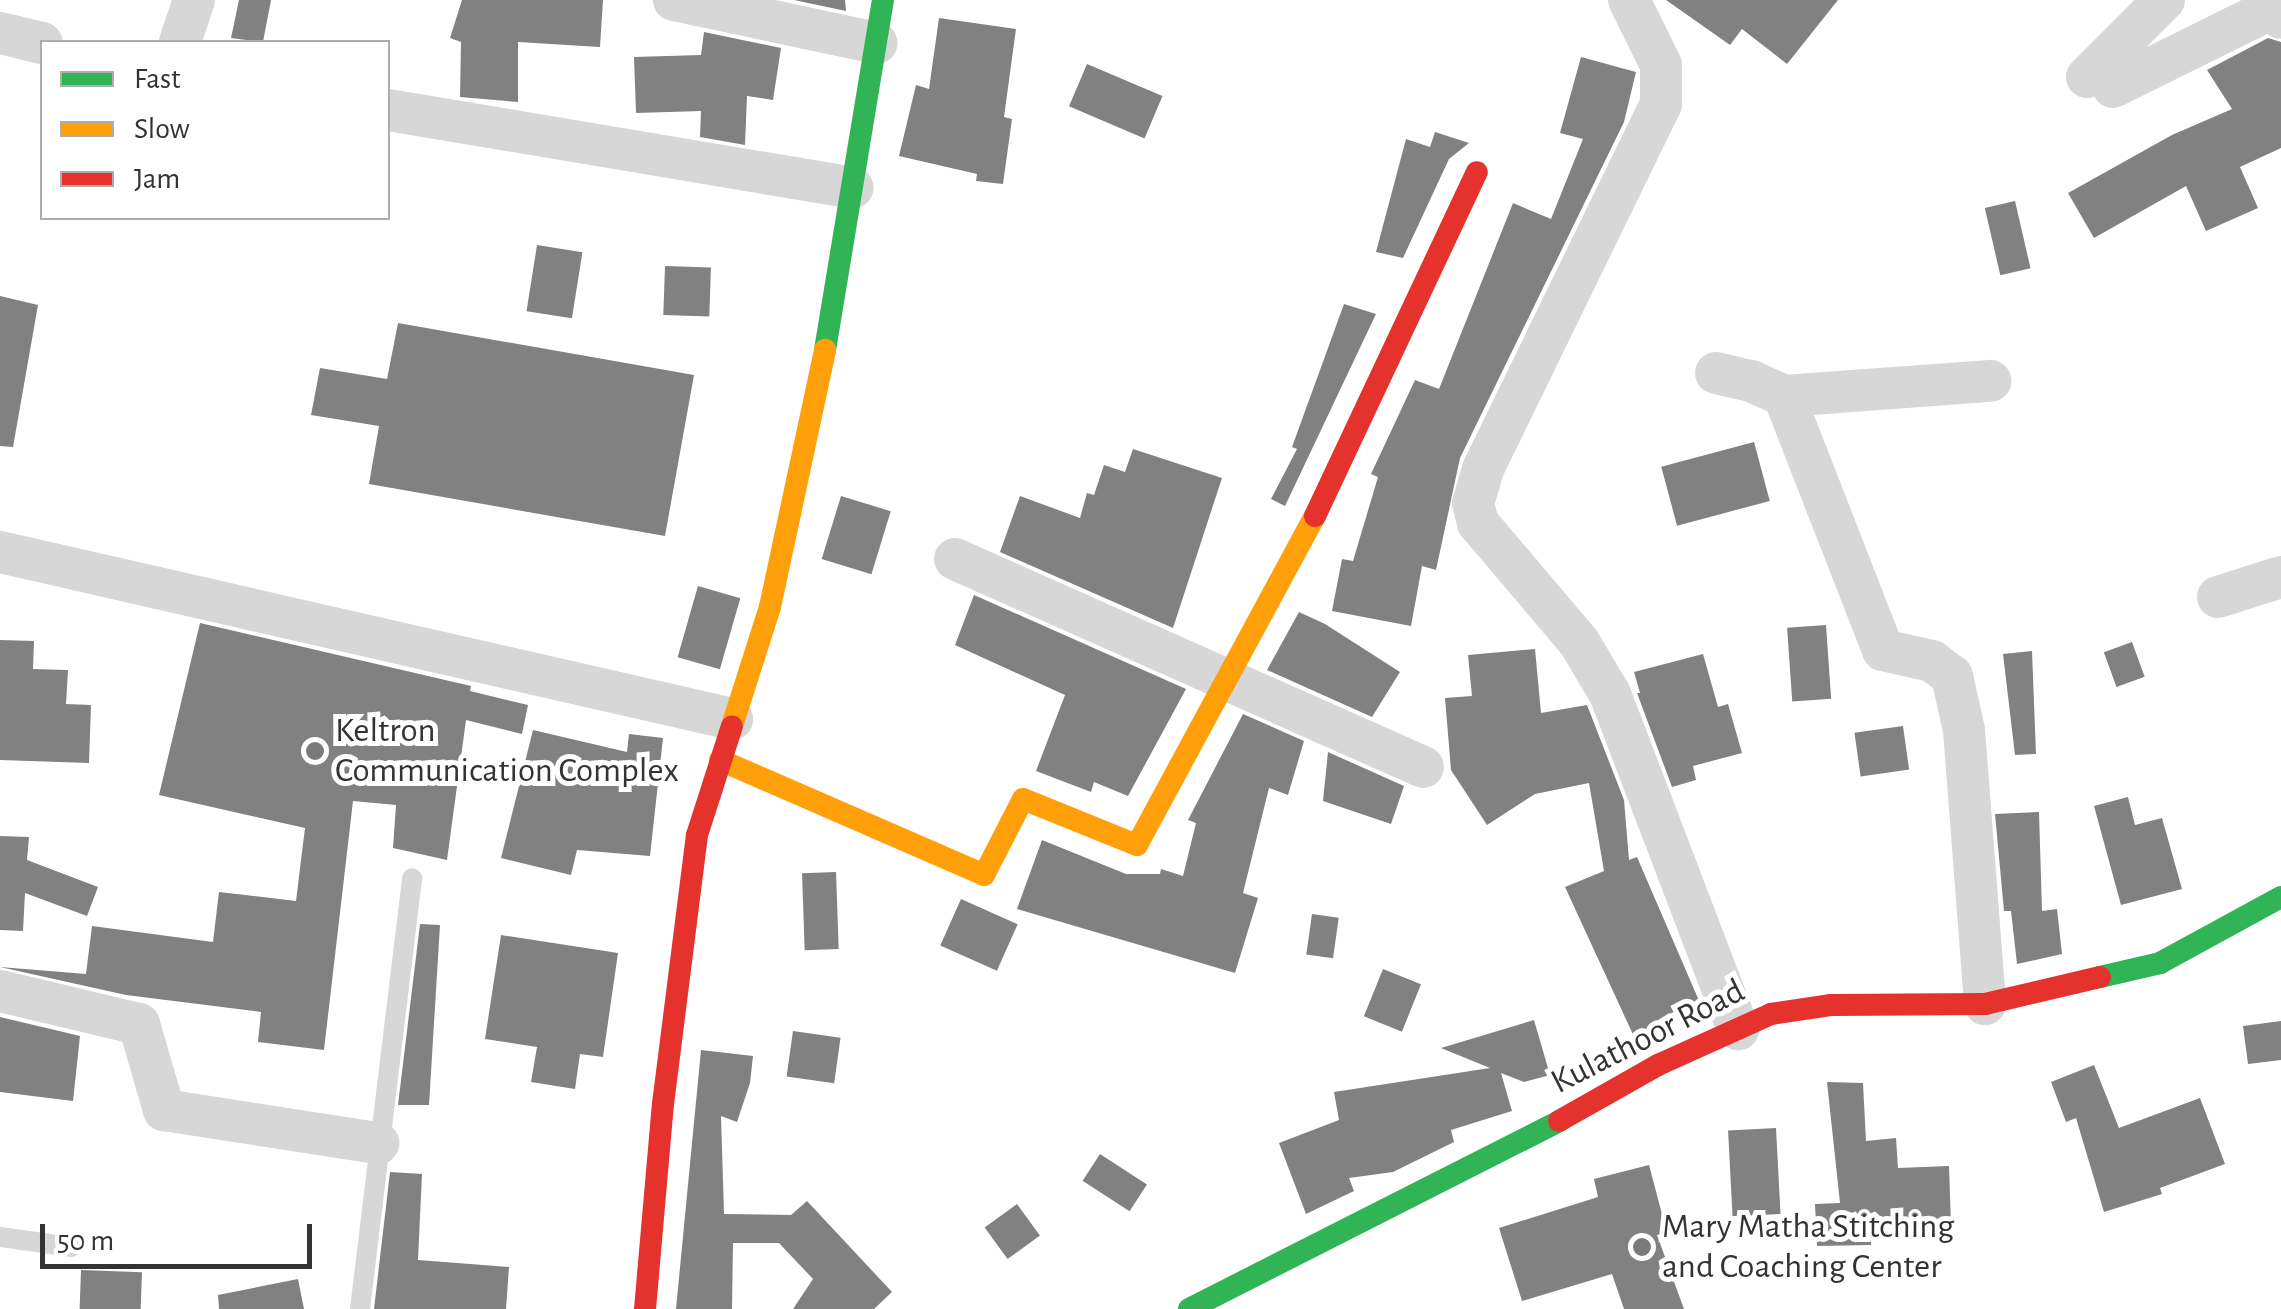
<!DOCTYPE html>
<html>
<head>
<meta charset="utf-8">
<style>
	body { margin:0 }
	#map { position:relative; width:2281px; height:1309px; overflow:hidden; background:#fff; font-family:"Alegreya Sans",sans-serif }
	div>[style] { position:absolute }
	.building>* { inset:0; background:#818181; transform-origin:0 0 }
	.lane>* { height:20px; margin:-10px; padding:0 10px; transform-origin:10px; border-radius:10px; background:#d7d7d7 }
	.street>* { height:42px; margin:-21px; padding:0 21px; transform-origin:21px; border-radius:21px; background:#d7d7d7 }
	.fast>* { height:22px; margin:-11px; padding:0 11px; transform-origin:11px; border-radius:11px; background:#30b455 }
	.slow>* { height:22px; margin:-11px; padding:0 11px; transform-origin:11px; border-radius:11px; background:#ff9f0a }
	.jam>* { height:22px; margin:-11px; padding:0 11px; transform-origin:11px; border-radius:11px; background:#e5322d }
	.dots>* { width:28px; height:28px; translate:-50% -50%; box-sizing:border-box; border:5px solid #fff; border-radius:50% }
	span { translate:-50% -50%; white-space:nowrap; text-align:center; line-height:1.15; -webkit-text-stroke:10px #fff; paint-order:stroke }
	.poi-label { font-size:35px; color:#333 }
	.left { translate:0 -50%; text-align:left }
	.street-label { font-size:35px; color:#333 }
	.legend { position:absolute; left:40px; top:40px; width:350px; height:180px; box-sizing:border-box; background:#fff; border:2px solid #adadad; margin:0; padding:12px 18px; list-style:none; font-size:30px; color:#333 }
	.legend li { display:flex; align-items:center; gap:20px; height:50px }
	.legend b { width:50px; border:2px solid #adadad }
	.scale { position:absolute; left:40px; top:1224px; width:272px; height:45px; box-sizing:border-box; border:5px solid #333; border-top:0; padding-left:12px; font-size:30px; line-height:35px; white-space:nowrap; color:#333; -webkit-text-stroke:8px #fff; paint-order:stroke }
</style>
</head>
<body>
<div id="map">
	<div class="building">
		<div style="clip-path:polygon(239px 0,271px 0,263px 42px,231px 38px)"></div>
		<div style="clip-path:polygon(462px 0,603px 0,600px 47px,518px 42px,518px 102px,460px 97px,461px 42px,450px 38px)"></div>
		<div style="clip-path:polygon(794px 0,845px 0,846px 11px)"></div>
		<div style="clip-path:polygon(1666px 0,1838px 0,1787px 64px,1742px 29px,1730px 45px)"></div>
		<div style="clip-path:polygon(939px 18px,1016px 29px,1004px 117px,1012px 119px,1003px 184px,976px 181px,977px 174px,899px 156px,916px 85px,929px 89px)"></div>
		<div style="clip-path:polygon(704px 32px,781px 48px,773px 100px,747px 96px,745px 145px,700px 137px,701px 111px,636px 113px,634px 57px,701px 55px)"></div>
		<div style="clip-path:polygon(2268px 38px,2281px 42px,2281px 148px,2240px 167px,2258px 208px,2206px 231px,2186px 186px,2094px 238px,2068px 193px,2172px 135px,2232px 109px,2207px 70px)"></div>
		<div style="clip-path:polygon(1581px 57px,1636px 72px,1624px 122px,1460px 458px,1436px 570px,1422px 566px,1411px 626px,1332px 611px,1342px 559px,1353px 561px,1378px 477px,1371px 474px,1415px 380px,1439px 389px,1513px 203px,1551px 219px,1583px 139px,1560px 133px)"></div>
		<div style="left:1087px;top:64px;width:82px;height:46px;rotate:23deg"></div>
		<div style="clip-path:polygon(1435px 132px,1469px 143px,1449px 159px,1403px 258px,1376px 252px,1406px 139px,1430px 147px)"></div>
		<div style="left:2015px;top:201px;width:69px;height:31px;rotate:77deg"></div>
		<div style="left:537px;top:245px;width:46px;height:67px;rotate:9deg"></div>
		<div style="left:665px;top:266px;width:46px;height:49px;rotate:2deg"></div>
		<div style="clip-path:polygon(0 296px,38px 305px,13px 447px,0 446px)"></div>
		<div style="clip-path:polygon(1344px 304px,1376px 314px,1285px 506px,1271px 499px,1297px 449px,1292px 447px)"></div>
		<div style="clip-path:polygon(398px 323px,694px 375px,665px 536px,369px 484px,379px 426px,311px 415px,320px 368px,387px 379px)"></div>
		<div style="left:1754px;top:442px;width:61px;height:96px;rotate:75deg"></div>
		<div style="clip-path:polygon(1133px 449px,1222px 478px,1173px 628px,1000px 552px,1020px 496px,1080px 518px,1087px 493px,1094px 495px,1104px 465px,1125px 472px)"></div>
		<div style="left:841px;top:496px;width:52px;height:66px;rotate:17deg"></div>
		<div style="left:698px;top:586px;width:44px;height:74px;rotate:16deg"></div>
		<div style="clip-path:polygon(974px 595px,1186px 689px,1128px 796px,1094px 782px,1091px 792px,1036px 771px,1065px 695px,955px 645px)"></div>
		<div style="clip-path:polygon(1299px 612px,1325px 624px,1400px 672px,1372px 717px,1267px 670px)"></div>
		<div style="clip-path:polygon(200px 623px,471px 686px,470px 691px,528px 705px,522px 734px,466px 720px,447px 860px,393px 848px,396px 805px,353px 801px,324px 1050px,258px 1042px,261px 1012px,126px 995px,0 967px,86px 974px,92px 926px,213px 942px,219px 892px,296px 901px,305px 828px,159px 795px)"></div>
		<div style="left:1826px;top:625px;width:74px;height:39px;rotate:86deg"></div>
		<div style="clip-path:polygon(0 640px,34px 641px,33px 669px,68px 670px,66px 704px,91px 705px,89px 763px,0 760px)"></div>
		<div style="left:2132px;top:642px;width:37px;height:30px;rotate:70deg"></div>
		<div style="clip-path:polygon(1535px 649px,1541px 713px,1587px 705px,1624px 800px,1629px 860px,1637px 857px,1703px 1010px,1636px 1041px,1565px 887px,1604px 871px,1589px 783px,1535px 794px,1487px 825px,1451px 770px,1445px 698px,1472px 696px,1468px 655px)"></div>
		<div style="clip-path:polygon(2032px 651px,2036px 754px,2015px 755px,2003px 654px)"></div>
		<div style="clip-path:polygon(1703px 654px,1718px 707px,1728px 704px,1742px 753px,1693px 766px,1696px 780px,1672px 787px,1637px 693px,1640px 693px,1634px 672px)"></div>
		<div style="clip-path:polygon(1243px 714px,1304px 741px,1288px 795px,1269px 788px,1243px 893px,1258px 898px,1235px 973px,1017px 909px,1042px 840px,1126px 874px,1160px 874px,1161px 869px,1183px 876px,1196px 823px,1188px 820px)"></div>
		<div style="left:1903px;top:726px;width:44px;height:49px;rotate:82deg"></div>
		<div style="clip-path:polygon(533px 730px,627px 752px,629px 734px,663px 738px,650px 856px,577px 850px,571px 875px,501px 858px)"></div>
		<div style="clip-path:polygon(1328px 752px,1404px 786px,1391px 824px,1323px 801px)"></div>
		<div style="clip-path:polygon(2128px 797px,2135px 825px,2162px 818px,2182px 889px,2121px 905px,2094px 806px)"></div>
		<div style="clip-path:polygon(2039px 812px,2042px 911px,2057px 909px,2062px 954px,2017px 964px,2011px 911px,2004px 911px,1995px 814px)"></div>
		<div style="clip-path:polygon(0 836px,29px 837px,27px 860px,98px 887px,87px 916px,25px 893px,23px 931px,0 930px)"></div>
		<div style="left:836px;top:872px;width:77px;height:34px;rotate:88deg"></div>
		<div style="left:961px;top:899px;width:62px;height:51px;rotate:24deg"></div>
		<div style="left:1312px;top:914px;width:27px;height:41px;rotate:8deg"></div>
		<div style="clip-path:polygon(420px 924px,440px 925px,429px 1105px,398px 1105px)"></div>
		<div style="clip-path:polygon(501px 935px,618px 953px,603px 1057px,580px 1054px,575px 1089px,531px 1082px,537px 1047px,485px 1039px)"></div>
		<div style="left:1383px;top:969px;width:41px;height:51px;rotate:22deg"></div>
		<div style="clip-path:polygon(0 1017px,80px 1036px,73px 1101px,0 1092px)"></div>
		<div style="clip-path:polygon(1534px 1020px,1550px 1075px,1524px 1082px,1501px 1073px,1512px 1111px,1451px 1130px,1454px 1142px,1393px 1172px,1349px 1178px,1354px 1191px,1306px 1214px,1279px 1143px,1339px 1120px,1334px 1092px,1490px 1068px,1441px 1048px)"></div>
		<div style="clip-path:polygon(2281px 1021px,2281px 1060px,2248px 1064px,2243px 1026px)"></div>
		<div style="left:793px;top:1031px;width:48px;height:46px;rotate:8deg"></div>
		<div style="clip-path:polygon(701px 1050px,753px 1056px,750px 1083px,737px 1122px,721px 1116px,724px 1214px,791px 1215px,807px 1201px,892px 1292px,874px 1309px,793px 1309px,813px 1279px,779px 1243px,733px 1243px,732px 1309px,676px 1309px)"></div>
		<div style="clip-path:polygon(2094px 1065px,2119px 1128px,2200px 1098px,2225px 1164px,2160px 1188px,2162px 1194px,2104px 1212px,2076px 1118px,2066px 1122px,2051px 1082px)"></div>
		<div style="clip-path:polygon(1827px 1082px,1863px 1083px,1866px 1141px,1896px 1138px,1898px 1168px,1949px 1166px,1951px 1225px,1871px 1229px,1871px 1245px,1817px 1246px,1815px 1204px,1840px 1203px)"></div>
		<div style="left:1776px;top:1128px;width:86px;height:48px;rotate:87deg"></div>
		<div style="left:1100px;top:1154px;width:56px;height:32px;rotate:33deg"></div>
		<div style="clip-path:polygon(1649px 1165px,1667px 1233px,1657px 1235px,1684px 1309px,1624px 1309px,1612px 1274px,1522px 1301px,1499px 1228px,1598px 1197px,1594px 1179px)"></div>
		<div style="clip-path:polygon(390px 1172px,422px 1174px,418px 1260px,509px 1267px,506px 1309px,374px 1309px)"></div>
		<div style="left:1017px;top:1204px;width:39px;height:40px;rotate:54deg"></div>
		<div style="left:81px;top:1270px;width:61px;height:39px;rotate:2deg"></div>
		<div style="clip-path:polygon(298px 1279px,304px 1309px,219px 1309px,218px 1295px)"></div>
	</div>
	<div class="lane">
		<div style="left:0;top:1237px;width:72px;rotate:8deg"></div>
		<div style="left:360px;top:1309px;width:434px;rotate:-83.1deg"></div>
	</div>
	<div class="street">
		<div style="left:674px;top:0;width:207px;rotate:12deg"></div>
		<div style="left:1629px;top:0;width:72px;rotate:63.8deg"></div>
		<div style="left:1661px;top:65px;width:39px;rotate:90deg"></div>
		<div style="left:1661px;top:104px;width:406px;rotate:116deg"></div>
		<div style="left:1483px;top:469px;width:35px;rotate:106deg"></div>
		<div style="left:1473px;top:503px;width:21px;rotate:76deg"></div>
		<div style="left:1478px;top:523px;width:156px;rotate:49.7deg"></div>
		<div style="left:1579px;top:642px;width:61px;rotate:59.2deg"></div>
		<div style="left:1610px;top:694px;width:359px;rotate:69.1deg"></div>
		<div style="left:0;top:33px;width:43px;rotate:13.4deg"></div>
		<div style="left:180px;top:42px;width:44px;rotate:-71.6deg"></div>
		<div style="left:2087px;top:77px;width:109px;rotate:-45deg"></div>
		<div style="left:2113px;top:87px;width:176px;rotate:-26.3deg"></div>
		<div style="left:2271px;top:9px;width:13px;rotate:42deg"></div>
		<div style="left:388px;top:110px;width:471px;rotate:9.5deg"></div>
		<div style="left:1716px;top:373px;width:36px;rotate:13deg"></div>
		<div style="left:1751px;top:381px;width:36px;rotate:24deg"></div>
		<div style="left:1784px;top:396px;width:273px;rotate:68.7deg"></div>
		<div style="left:1883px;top:650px;width:50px;rotate:12.7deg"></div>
		<div style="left:1932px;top:661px;width:25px;rotate:37deg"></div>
		<div style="left:1952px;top:676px;width:55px;rotate:77.5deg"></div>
		<div style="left:1964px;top:730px;width:275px;rotate:85.6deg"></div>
		<div style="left:1784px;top:396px;width:207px;rotate:-4.2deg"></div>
		<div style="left:0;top:552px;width:751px;rotate:12.85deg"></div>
		<div style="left:955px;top:559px;width:512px;rotate:23.96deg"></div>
		<div style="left:2218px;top:597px;width:66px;rotate:-17.6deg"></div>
		<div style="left:0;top:991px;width:143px;rotate:13.4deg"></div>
		<div style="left:139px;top:1024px;width:90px;rotate:73.8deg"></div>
		<div style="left:164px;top:1110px;width:217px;rotate:8.8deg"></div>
	</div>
	<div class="fast">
		<div style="left:825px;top:350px;width:355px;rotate:-80.6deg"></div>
		<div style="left:2100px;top:977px;width:62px;rotate:-13.1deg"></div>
		<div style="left:2160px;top:963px;width:138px;rotate:-28.6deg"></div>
		<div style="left:1189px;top:1309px;width:415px;rotate:-26.9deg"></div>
	</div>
	<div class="slow">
		<div style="left:732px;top:726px;width:125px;rotate:-72.3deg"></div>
		<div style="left:770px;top:607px;width:263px;rotate:-77.9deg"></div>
		<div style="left:720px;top:760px;width:288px;rotate:23.5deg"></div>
		<div style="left:984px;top:875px;width:85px;rotate:-62.8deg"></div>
		<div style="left:1023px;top:799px;width:123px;rotate:22deg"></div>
		<div style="left:1137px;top:845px;width:374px;rotate:-61.6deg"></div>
	</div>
	<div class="jam">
		<div style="left:1315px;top:516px;width:380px;rotate:-64.8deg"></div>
		<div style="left:1559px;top:1121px;width:114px;rotate:-29.5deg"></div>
		<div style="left:1658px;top:1065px;width:124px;rotate:-24.3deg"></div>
		<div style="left:1771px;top:1014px;width:61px;rotate:-8.5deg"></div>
		<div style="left:1831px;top:1005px;width:154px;rotate:-0.4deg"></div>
		<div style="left:1985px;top:1004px;width:118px;rotate:-13.2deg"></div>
		<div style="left:645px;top:1309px;width:206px;rotate:-85deg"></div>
		<div style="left:663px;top:1104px;width:271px;rotate:-82.8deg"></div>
		<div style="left:697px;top:835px;width:114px;rotate:-72.2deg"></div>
	</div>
	<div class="dots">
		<div style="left:315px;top:751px;background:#7a7a7a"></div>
		<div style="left:1642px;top:1247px;background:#7a7a7a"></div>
	</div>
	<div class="poi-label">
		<span class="left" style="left:335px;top:751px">Keltron<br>Communication Complex</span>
		<span class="left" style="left:1662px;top:1247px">Mary Matha Stitching<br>and Coaching Center</span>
	</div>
	<div class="street-label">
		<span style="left:1648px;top:1037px;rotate:-27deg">Kulathoor Road</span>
	</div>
	<ul class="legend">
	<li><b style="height:12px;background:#30b455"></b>Fast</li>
	<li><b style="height:12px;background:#ff9f0a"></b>Slow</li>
	<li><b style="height:12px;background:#e5322d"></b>Jam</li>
	</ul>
	<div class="scale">50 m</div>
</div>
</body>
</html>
